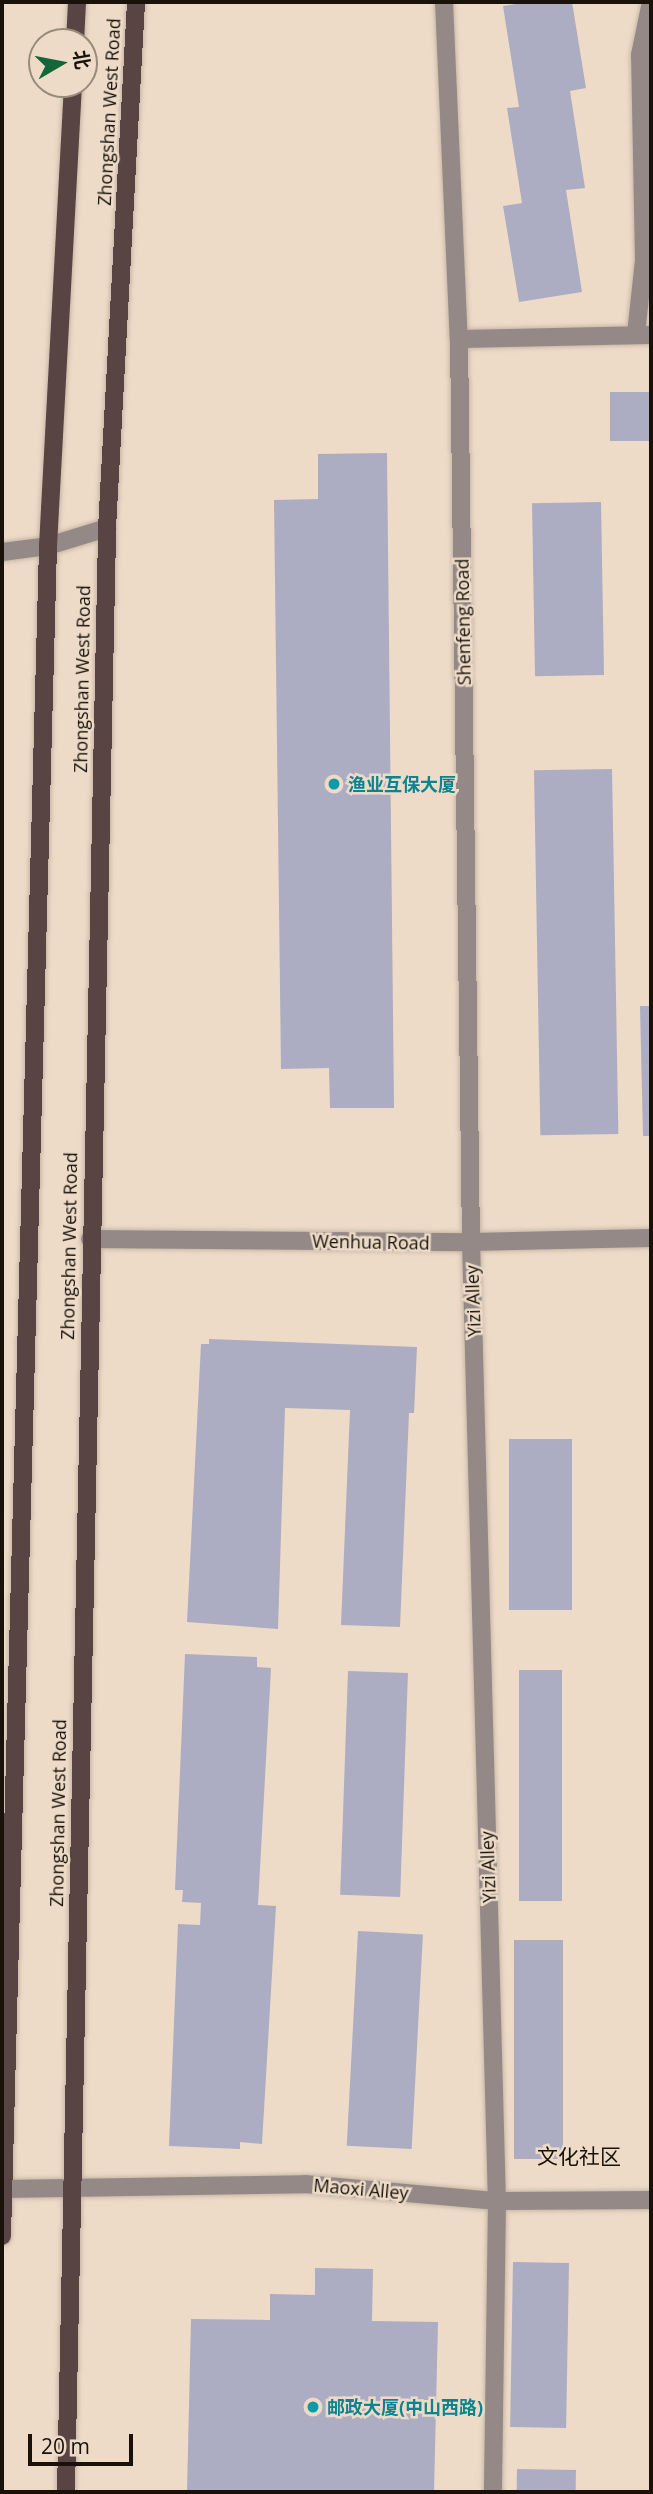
<!DOCTYPE html>
<html>
<head>
<meta charset="utf-8">
<style>
	body { margin:0 }
	#map { position:relative; width:653px; height:2494px; overflow:hidden; background:#eddbc8; font-family:"Open Sans","Noto Sans SC",sans-serif }
	div>[style] { position:absolute }
	.building>* { inset:0; background:#acacc3; transform-origin:0 0 }
	.roads { filter:drop-shadow(0 0 2px #c7b7a6) drop-shadow(0 0 2px #c7b7a6) }
	.minor>* { height:18px; margin:-9px; padding:0 9px; transform-origin:9px; border-radius:9px; background:#958987 }
	.major>* { height:18px; margin:-9px; padding:0 9px; transform-origin:9px; border-radius:9px; background:#584442 }
	.dots>* { width:19px; height:19px; translate:-50% -50%; box-sizing:border-box; border:4px solid #eddbc8; border-radius:50% }
	span { translate:-50% -50%; white-space:nowrap; text-align:center; line-height:1.15; -webkit-text-stroke:5px #eddbc8; paint-order:stroke }
	.street-label { font-size:18px; color:#18120b }
	.culture-label { font-size:18px; color:#0d838f; font-weight:700 }
	.left { translate:0 -50%; text-align:left }
	.quarter-label { font-size:21px; color:#18120b }
	.frame { position:absolute; inset:0; border:4px solid #18120b; pointer-events:none }
	.north { position:absolute; left:28px; top:28px; width:70px; height:70px; box-sizing:border-box; background:#eddbc8; border:2px solid #988b7c; border-radius:50%; rotate:80deg; font-size:19px; font-weight:700; line-height:28px; text-align:center; color:#18120b }
	.north::after { content:''; display:block; margin:auto; width:24px; height:32px; background:#136637; clip-path:polygon(50% 0,100% 100%,50% 72%,0 100%) }
	.scale { position:absolute; left:28px; top:2434px; width:105px; height:32px; box-sizing:border-box; border:4px solid #18120b; border-top:0; padding-left:9px; font-size:21px; line-height:24px; white-space:nowrap; color:#18120b; -webkit-text-stroke:5px #eddbc8; paint-order:stroke }
</style>
</head>
<body>
<div id="map">
	<div class="building">
		<div style="clip-path:polygon(528px 2px,572px 2px,586px 88px,570px 91px,585px 188px,566px 190px,582px 292px,519px 302px,503px 206px,522px 203px,507px 108px,519px 107px,503px 6px)"></div>
		<div style="left:610px;top:392px;width:41px;height:49px"></div>
		<div style="clip-path:polygon(387px 453px,394px 1108px,330px 1108px,329px 1068px,281px 1069px,274px 500px,318px 499px,318px 454px)"></div>
		<div style="left:601px;top:502px;width:173px;height:69px;rotate:89deg"></div>
		<div style="left:612px;top:769px;width:365px;height:78px;rotate:89deg"></div>
		<div style="clip-path:polygon(640px 1006px,651px 1006px,651px 1136px,643px 1136px)"></div>
		<div style="clip-path:polygon(209px 1339px,417px 1347px,414px 1413px,409px 1413px,400px 1627px,341px 1625px,350px 1410px,285px 1408px,278px 1629px,187px 1622px,201px 1344px,209px 1344px)"></div>
		<div style="left:572px;top:1439px;width:171px;height:63px;rotate:90deg"></div>
		<div style="clip-path:polygon(185px 1654px,257px 1657px,257px 1667px,271px 1668px,258px 1905px,276px 1906px,262px 2144px,240px 2142px,240px 2149px,169px 2146px,178px 1924px,200px 1925px,201px 1903px,182px 1902px,183px 1890px,175px 1890px)"></div>
		<div style="left:519px;top:1670px;width:43px;height:231px"></div>
		<div style="left:348px;top:1671px;width:60px;height:224px;rotate:2deg"></div>
		<div style="left:358px;top:1931px;width:65px;height:215px;rotate:3deg"></div>
		<div style="left:514px;top:1940px;width:49px;height:219px"></div>
		<div style="left:513px;top:2262px;width:56px;height:165px;rotate:1deg"></div>
		<div style="clip-path:polygon(315px 2268px,373px 2269px,372px 2321px,438px 2322px,434px 2492px,187px 2492px,191px 2319px,270px 2320px,270px 2294px,315px 2295px)"></div>
		<div style="left:517px;top:2469px;width:59px;height:23px;rotate:1deg"></div>
	</div>
	<div class="roads">
		<div class="minor">
			<div style="left:444px;top:2px;width:337px;rotate:87.5deg"></div>
			<div style="left:459px;top:339px;width:903px;rotate:89.24deg"></div>
			<div style="left:471px;top:1242px;width:959px;rotate:88.45deg"></div>
			<div style="left:497px;top:2201px;width:291px;rotate:90.8deg"></div>
			<div style="left:636px;top:334px;width:74px;rotate:-83.8deg"></div>
			<div style="left:644px;top:260px;width:205px;rotate:-91.1deg"></div>
			<div style="left:640px;top:55px;width:54px;rotate:-78.3deg"></div>
			<div style="left:459px;top:339px;width:192px;rotate:-1.2deg"></div>
			<div style="left:2px;top:552px;width:46px;rotate:-7.4deg"></div>
			<div style="left:48px;top:546px;width:62px;rotate:-17deg"></div>
			<div style="left:90px;top:1239px;width:381px;rotate:0.5deg"></div>
			<div style="left:471px;top:1242px;width:180px;rotate:-1.3deg"></div>
			<div style="left:2px;top:2189px;width:303px;rotate:-0.9deg"></div>
			<div style="left:305px;top:2184px;width:193px;rotate:5.1deg"></div>
			<div style="left:497px;top:2201px;width:154px;rotate:-0.4deg"></div>
		</div>
		<div class="major">
			<div style="left:75px;top:42px;width:40px;rotate:-87.1deg"></div>
			<div style="left:2px;top:2236px;width:1691px;rotate:-88.44deg"></div>
			<div style="left:48px;top:546px;width:463px;rotate:-86.9deg"></div>
			<div style="left:66px;top:2492px;width:1964px;rotate:-88.8deg"></div>
			<div style="left:107px;top:528px;width:527px;rotate:-86.84deg"></div>
		</div>
	</div>
	<div class="dots">
		<div style="left:334px;top:784px;background:#0f9aa8"></div>
		<div style="left:313px;top:2407px;background:#0f9aa8"></div>
	</div>
	<div class="street-label">
		<span style="left:109px;top:112px;rotate:-87deg">Zhongshan West Road</span>
		<span style="left:463px;top:622px;rotate:-91deg">Shenfeng Road</span>
		<span style="left:82px;top:679px;rotate:-89deg">Zhongshan West Road</span>
		<span style="left:371px;top:1242px;rotate:1deg">Wenhua Road</span>
		<span style="left:69px;top:1246px;rotate:-89deg">Zhongshan West Road</span>
		<span style="left:473px;top:1301px;rotate:-92deg">Yizi Alley</span>
		<span style="left:58px;top:1813px;rotate:-89deg">Zhongshan West Road</span>
		<span style="left:488px;top:1867px;rotate:-92deg">Yizi Alley</span>
		<span style="left:361px;top:2189px;rotate:5deg">Maoxi Alley</span>
	</div>
	<div class="culture-label">
		<span class="left" style="left:348px;top:784px">渔业互保大厦</span>
		<span class="left" style="left:327px;top:2407px">邮政大厦(中山西路)</span>
	</div>
	<div class="quarter-label">
		<span style="left:579px;top:2156px">文化社区</span>
	</div>
	<div class="frame"></div>
	<div class="north">北</div>
	<div class="scale">20 m</div>
</div>
</body>
</html>
